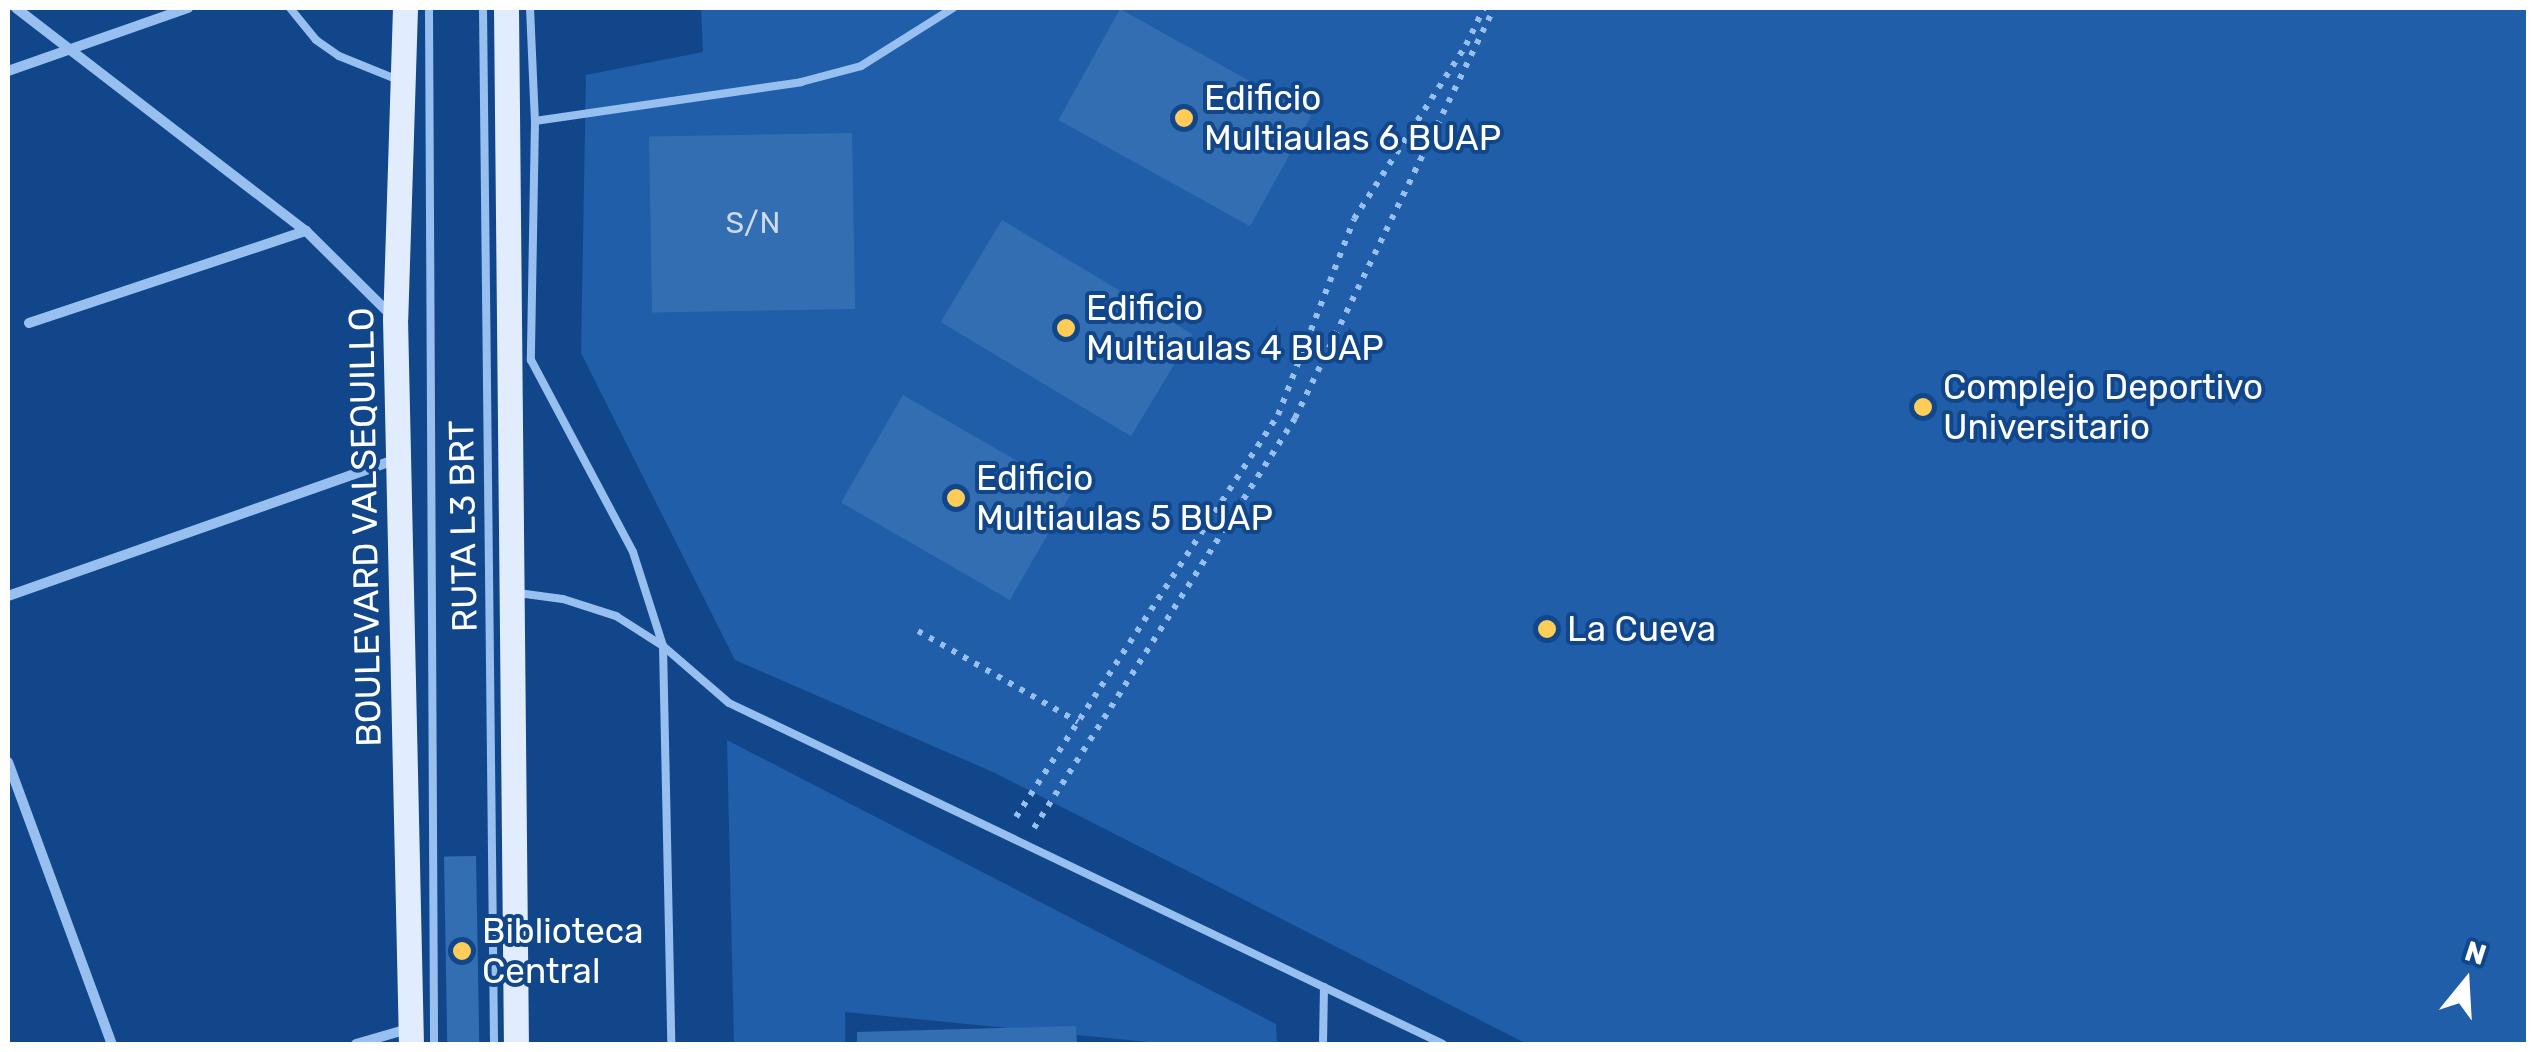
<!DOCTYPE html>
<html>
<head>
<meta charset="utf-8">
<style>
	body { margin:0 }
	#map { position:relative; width:2536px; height:1052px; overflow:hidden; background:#11478a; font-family:Rubik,sans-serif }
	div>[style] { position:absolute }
	.green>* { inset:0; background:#205ea9 }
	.building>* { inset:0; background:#346eb2; transform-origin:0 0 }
	.path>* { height:6px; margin-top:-3px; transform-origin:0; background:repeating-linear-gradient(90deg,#97c0f1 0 5px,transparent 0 13px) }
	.service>* { height:8px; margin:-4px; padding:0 4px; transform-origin:4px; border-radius:4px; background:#97c0f1 }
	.minor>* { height:10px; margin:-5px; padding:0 5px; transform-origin:5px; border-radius:5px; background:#97c0f1 }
	.primary>* { height:25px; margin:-12.5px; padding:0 12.5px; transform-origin:12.5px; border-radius:12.5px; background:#e1edff }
	.dots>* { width:28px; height:28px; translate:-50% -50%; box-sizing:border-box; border:5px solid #11478a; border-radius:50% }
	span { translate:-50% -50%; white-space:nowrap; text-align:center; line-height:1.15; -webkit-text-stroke:8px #11478a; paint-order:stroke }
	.number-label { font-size:30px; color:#ccdbec }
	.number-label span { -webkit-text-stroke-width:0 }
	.poi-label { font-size:35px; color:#fff }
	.left { translate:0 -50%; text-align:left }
	.street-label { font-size:35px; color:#fff }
	.frame { position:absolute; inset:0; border:10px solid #fff; pointer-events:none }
	.north { position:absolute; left:2416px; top:932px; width:100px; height:100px; -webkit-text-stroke:8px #11478a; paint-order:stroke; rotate:18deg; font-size:28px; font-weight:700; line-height:40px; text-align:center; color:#fff }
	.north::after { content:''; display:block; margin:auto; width:35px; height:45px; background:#fff; clip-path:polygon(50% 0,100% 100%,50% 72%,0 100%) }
</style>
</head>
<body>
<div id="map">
	<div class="green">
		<div style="clip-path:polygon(701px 8px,2528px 8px,2528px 1044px,1527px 1044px,995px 773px,735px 660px,581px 353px,586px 75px,703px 52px)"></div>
		<div style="clip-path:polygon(727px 740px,1276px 1024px,1277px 1044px,1169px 1044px,845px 1012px,845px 1044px,734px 1044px)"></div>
	</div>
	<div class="building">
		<div style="left:1120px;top:9px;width:219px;height:127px;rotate:29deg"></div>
		<div style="left:852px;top:133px;width:176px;height:203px;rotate:89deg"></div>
		<div style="left:1002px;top:220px;width:222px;height:119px;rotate:31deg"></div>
		<div style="left:903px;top:395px;width:195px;height:124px;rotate:30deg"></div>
		<div style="left:476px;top:856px;width:188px;height:32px;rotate:89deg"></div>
		<div style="clip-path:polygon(1076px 1026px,1077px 1044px,857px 1044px,857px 1032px)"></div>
	</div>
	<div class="path">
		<div style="left:918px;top:631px;width:184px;rotate:29.6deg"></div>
		<div style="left:1016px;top:817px;width:480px;rotate:-56.9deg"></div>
		<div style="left:1278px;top:415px;width:210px;rotate:-68.8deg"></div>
		<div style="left:1354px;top:219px;width:207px;rotate:-57.2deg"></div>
		<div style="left:1466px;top:45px;width:41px;rotate:-64.1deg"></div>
		<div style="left:1034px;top:828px;width:486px;rotate:-57.5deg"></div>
		<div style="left:1295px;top:418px;width:456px;rotate:-64.1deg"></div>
	</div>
	<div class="service">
		<div style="left:290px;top:8px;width:41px;rotate:50.9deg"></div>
		<div style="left:316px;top:40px;width:28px;rotate:35deg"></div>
		<div style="left:339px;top:56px;width:61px;rotate:22deg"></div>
		<div style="left:429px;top:8px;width:1036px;rotate:89.72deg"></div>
		<div style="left:483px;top:8px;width:1036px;rotate:89.39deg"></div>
		<div style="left:530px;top:8px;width:113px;rotate:87.5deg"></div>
		<div style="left:535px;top:121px;width:239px;rotate:91deg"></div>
		<div style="left:531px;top:360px;width:217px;rotate:62deg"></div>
		<div style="left:633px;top:552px;width:99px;rotate:72.3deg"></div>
		<div style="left:663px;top:646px;width:398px;rotate:88.8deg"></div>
		<div style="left:535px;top:121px;width:269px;rotate:-8.3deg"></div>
		<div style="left:801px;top:82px;width:62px;rotate:-14.9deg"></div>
		<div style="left:861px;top:66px;width:109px;rotate:-32.2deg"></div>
		<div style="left:518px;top:593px;width:45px;rotate:7.6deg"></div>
		<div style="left:563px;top:599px;width:56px;rotate:17.8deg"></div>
		<div style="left:616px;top:616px;width:56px;rotate:32.6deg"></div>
		<div style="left:663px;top:646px;width:87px;rotate:40.8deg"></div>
		<div style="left:729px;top:703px;width:791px;rotate:25.53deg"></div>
		<div style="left:1323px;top:1044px;width:57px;rotate:-89deg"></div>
	</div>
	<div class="minor">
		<div style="left:16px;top:8px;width:366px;rotate:37.6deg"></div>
		<div style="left:306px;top:231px;width:118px;rotate:44.7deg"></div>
		<div style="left:8px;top:71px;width:191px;rotate:-19.3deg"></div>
		<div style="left:29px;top:323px;width:292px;rotate:-18.4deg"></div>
		<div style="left:8px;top:596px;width:411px;rotate:-19.4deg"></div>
		<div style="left:8px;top:762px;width:301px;rotate:69.8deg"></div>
		<div style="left:356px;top:1044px;width:54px;rotate:-16.1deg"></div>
	</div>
	<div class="primary">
		<div style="left:405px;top:8px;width:310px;rotate:91.8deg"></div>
		<div style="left:395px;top:318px;width:726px;rotate:88.74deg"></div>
		<div style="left:506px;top:8px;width:1036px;rotate:89.45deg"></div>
	</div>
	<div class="dots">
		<div style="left:1184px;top:118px;background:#ffcd57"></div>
		<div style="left:1066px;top:328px;background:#ffcd57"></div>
		<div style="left:1923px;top:407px;background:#ffcd57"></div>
		<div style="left:956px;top:498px;background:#ffcd57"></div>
		<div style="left:1547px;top:629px;background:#ffcd57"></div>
		<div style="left:462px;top:951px;background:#ffcd57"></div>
	</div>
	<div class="number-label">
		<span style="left:753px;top:223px">S/N</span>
	</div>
	<div class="poi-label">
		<span class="left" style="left:1204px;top:118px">Edificio<br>Multiaulas 6 BUAP</span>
		<span class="left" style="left:1086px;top:328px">Edificio<br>Multiaulas 4 BUAP</span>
		<span class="left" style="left:1943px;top:407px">Complejo Deportivo<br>Universitario</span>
		<span class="left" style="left:976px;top:498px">Edificio<br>Multiaulas 5 BUAP</span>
		<span class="left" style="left:1567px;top:629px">La Cueva</span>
		<span class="left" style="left:482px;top:951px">Biblioteca<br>Central</span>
	</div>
	<div class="street-label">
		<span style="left:463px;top:526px;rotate:-91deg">RUTA L3 BRT</span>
		<span style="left:365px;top:527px;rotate:-91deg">BOULEVARD VALSEQUILLO</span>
	</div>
	<div class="frame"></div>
	<div class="north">N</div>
</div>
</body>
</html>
